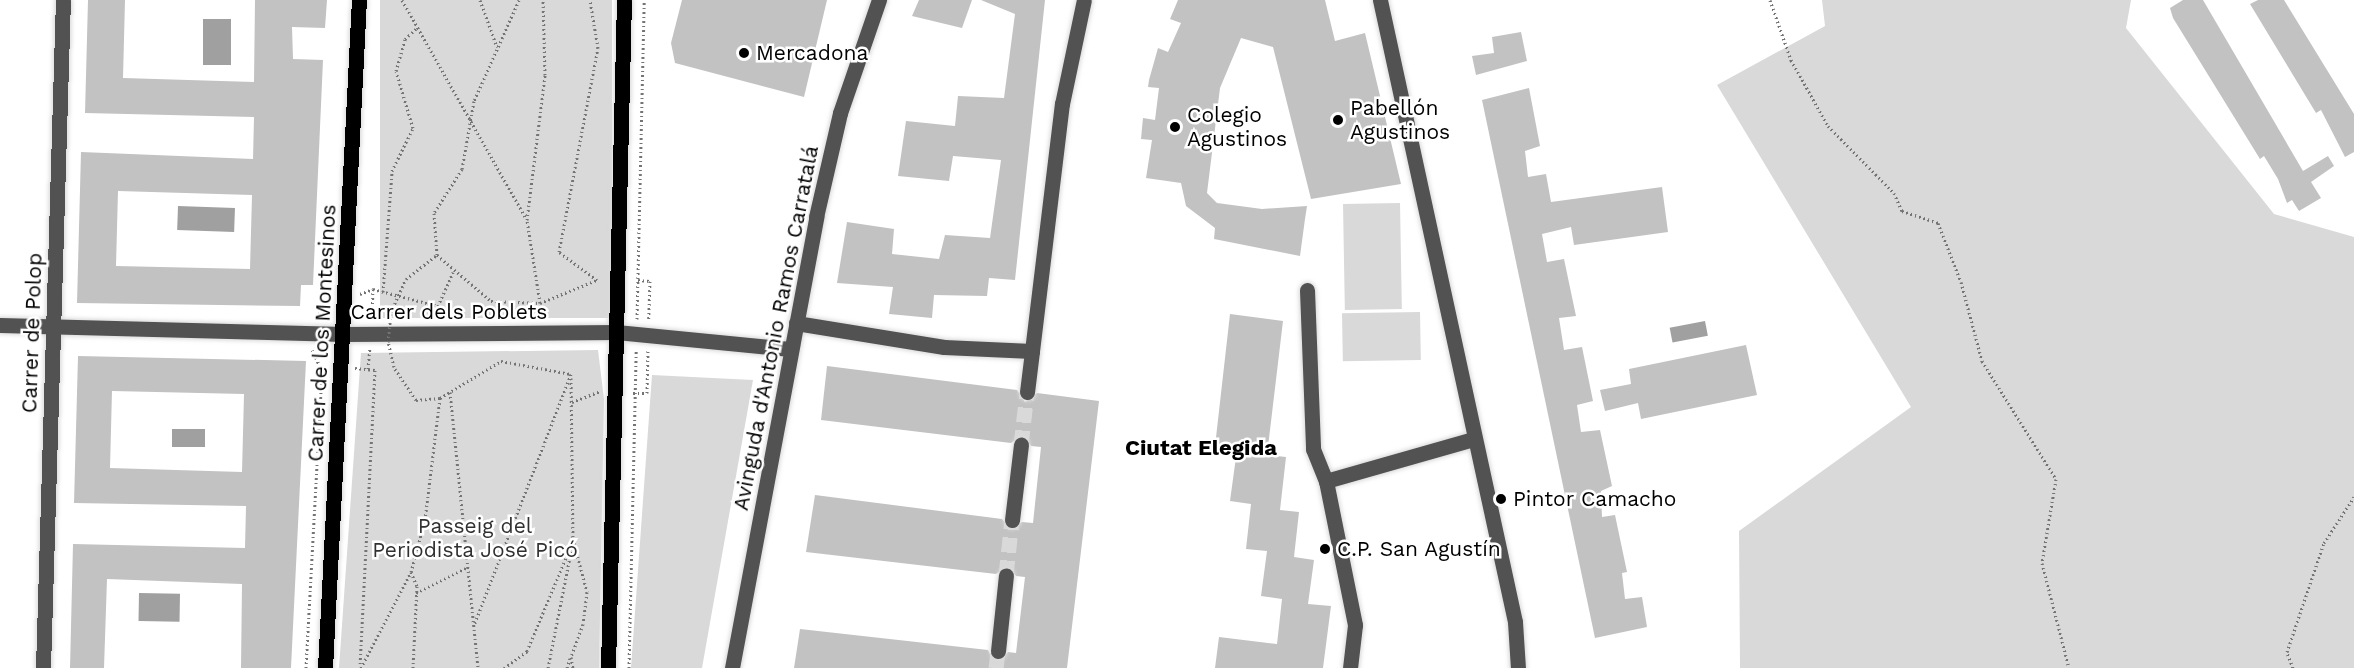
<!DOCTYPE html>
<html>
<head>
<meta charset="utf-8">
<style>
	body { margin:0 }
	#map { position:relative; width:2354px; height:668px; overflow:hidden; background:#fff; font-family:"Work Sans",sans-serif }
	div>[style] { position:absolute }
	.green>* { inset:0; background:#d9d9d9; transform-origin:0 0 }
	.water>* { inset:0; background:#a0a0a0; transform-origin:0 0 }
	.building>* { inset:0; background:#c2c2c2 }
	.minor-tunnel>* { height:15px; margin-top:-7.5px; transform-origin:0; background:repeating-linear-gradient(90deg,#d9d9d9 0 15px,transparent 0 23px) }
	.path>* { height:3px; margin-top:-1.5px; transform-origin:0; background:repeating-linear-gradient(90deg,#747474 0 1.5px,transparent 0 4.5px) }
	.roads { filter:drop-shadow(0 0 2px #dbdbdb) drop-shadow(0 0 2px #dbdbdb) }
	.minor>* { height:15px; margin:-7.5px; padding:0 7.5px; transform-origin:7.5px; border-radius:7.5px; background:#525252 }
	.major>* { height:15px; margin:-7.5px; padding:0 7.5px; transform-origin:7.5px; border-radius:7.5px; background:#000 }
	.path-bridge>* { height:3px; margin-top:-1.5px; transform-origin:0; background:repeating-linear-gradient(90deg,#747474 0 1.5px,transparent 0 4.5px) }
	.dots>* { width:16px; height:16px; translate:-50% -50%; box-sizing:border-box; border:3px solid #fff; border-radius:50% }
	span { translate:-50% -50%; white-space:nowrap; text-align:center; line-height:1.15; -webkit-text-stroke:5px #fff; paint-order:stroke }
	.poi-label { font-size:21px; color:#000 }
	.left { translate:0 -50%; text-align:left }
	.street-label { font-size:21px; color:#000 }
	.park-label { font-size:21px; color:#303030 }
	.neighbourhood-label { font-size:22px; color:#000; font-weight:700 }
</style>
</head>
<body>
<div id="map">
	<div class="green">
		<div style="left:380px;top:0;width:232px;height:318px"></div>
		<div style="clip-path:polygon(1822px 0,2131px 0,2126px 28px,2274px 214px,2354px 237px,2354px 668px,1740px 668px,1739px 531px,1911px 407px,1717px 85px,1825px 26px)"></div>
		<div style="left:1400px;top:203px;width:106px;height:57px;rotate:89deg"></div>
		<div style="left:1420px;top:312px;width:48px;height:78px;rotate:89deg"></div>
		<div style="clip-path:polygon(598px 350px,604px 399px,599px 668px,339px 668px,361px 353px)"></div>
		<div style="clip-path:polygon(652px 375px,753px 380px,702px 668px,631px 668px)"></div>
	</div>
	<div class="water">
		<div style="left:203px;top:19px;width:28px;height:46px"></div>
		<div style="left:178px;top:206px;width:57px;height:24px;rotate:2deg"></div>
		<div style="left:1705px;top:321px;width:15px;height:36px;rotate:79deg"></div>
		<div style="left:172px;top:429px;width:33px;height:18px"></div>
		<div style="left:139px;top:593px;width:41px;height:28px;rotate:1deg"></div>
	</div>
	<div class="building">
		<div style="clip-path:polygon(evenodd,88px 0,125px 0,123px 78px,254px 82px,255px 0,327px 0,325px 28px,292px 27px,293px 59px,323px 60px,313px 285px,301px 285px,300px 306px,77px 303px,81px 152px,253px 159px,254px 117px,85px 113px,88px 0,118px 191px,252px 195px,250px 269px,116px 266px,118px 191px)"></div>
		<div style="clip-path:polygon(682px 0,827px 0,804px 97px,675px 63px,671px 43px)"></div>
		<div style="clip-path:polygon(919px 0,972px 0,962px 28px,912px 16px)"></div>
		<div style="clip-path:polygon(981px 0,1045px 0,1015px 280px,989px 278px,987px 296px,934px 295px,932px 318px,889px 314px,893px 287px,837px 283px,847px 222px,894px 229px,892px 254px,939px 259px,945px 235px,990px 238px,1001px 160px,953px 156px,949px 181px,898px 176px,906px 121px,955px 126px,958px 96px,1004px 98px,1015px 14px)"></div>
		<div style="clip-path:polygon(1178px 0,1325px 0,1335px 41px,1365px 33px,1401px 184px,1311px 199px,1273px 47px,1241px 38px,1220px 88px,1207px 193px,1217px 203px,1262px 209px,1307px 206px,1305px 219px,1300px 256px,1214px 239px,1215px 228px,1186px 206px,1181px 183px,1146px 178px,1152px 140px,1141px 139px,1142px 128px,1143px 118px,1155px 120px,1159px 88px,1148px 87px,1149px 80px,1158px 48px,1168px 52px,1181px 23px,1170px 19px)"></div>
		<div style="clip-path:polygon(2183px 0,2203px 0,2303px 171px,2328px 156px,2334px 166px,2311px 182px,2321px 198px,2299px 211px,2292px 200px,2287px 203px,2278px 179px,2264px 156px,2260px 159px,2173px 18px,2170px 8px)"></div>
		<div style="clip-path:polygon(2258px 0,2284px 0,2354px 114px,2354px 152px,2345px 157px,2321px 110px,2316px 113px,2250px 4px)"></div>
		<div style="clip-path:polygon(1521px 32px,1527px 61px,1476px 75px,1472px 56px,1494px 53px,1492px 37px)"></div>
		<div style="clip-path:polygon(1529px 88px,1540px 146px,1525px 151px,1528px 177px,1546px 174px,1551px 202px,1662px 187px,1668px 232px,1574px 245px,1571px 227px,1542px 234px,1547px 262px,1564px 259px,1576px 316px,1559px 318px,1564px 350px,1582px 347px,1593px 401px,1577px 405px,1581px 432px,1600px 430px,1612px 486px,1601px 491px,1602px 517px,1615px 515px,1627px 572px,1622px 573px,1625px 599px,1642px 597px,1647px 627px,1595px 638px,1482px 100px)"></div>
		<div style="clip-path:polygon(1230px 314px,1283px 321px,1267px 455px,1286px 457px,1280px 510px,1299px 512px,1294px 557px,1314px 560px,1308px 604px,1331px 606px,1323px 668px,1215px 668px,1219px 637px,1277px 644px,1282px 599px,1261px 596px,1267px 551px,1246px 549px,1251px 504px,1230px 501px,1236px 457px,1214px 455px)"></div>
		<div style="clip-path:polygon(1746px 345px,1757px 395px,1641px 419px,1638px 403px,1605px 411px,1600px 390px,1631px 384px,1629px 369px)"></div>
		<div style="clip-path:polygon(evenodd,78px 356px,306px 361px,291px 668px,241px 668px,242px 584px,107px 579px,104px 668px,70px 668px,73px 544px,245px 548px,246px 506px,74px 503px,78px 356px,112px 391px,244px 394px,242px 472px,110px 468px,112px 391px)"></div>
		<div style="clip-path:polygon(827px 366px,1017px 390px,1025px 402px,1037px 393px,1099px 401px,1067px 668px,794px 668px,800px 629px,988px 650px,992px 658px,1001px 660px,1008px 652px,1016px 653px,1025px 577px,1016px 576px,1008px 565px,996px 574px,806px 552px,815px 495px,1002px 519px,1011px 530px,1022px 522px,1033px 523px,1041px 447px,1031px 446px,1023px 435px,1011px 443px,821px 420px)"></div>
	</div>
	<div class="minor-tunnel">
		<div style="left:1021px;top:445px;width:53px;rotate:-83.5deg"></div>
		<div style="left:1006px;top:575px;width:55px;rotate:-83.8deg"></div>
		<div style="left:996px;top:668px;width:17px;rotate:-83deg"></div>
	</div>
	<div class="path">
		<div style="left:402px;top:0;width:251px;rotate:60.4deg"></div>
		<div style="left:480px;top:0;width:50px;rotate:70.1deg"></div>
		<div style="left:519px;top:0;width:111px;rotate:114deg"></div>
		<div style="left:474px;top:101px;width:69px;rotate:100deg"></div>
		<div style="left:462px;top:169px;width:52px;rotate:122.5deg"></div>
		<div style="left:434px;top:213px;width:42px;rotate:85.9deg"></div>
		<div style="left:437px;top:255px;width:71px;rotate:40.4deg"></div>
		<div style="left:491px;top:301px;width:49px;rotate:2.3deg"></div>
		<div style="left:540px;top:303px;width:84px;rotate:-98.9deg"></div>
		<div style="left:527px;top:220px;width:146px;rotate:-82.9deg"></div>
		<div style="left:545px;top:75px;width:75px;rotate:-91.5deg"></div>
		<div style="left:1770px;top:0;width:64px;rotate:70.7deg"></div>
		<div style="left:1791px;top:60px;width:76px;rotate:60.7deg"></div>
		<div style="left:1828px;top:126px;width:94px;rotate:45.4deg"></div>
		<div style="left:1894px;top:193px;width:20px;rotate:66deg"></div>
		<div style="left:1902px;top:211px;width:38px;rotate:18deg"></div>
		<div style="left:1938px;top:223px;width:63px;rotate:68.7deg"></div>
		<div style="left:1961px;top:282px;width:82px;rotate:75.1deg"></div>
		<div style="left:1982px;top:361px;width:139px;rotate:57.9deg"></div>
		<div style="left:2056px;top:479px;width:85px;rotate:99.5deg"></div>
		<div style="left:2042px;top:563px;width:108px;rotate:75.6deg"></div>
		<div style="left:638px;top:280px;width:12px;rotate:5deg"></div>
		<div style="left:650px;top:281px;width:38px;rotate:92deg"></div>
		<div style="left:383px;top:292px;width:121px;rotate:-85.7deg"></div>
		<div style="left:392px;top:171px;width:48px;rotate:-64deg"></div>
		<div style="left:413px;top:128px;width:59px;rotate:-106.6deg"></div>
		<div style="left:396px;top:71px;width:33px;rotate:-74deg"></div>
		<div style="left:405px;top:39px;width:16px;rotate:-43deg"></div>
		<div style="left:360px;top:294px;width:14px;rotate:-21deg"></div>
		<div style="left:373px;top:289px;width:67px;rotate:14.7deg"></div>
		<div style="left:438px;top:306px;width:37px;rotate:-66deg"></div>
		<div style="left:540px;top:303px;width:61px;rotate:-22deg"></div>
		<div style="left:597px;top:280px;width:47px;rotate:-143.6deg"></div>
		<div style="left:559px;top:252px;width:208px;rotate:-79.2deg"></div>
		<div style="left:598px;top:48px;width:49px;rotate:-99.5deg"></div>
		<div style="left:315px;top:317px;width:13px;rotate:-39deg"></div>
		<div style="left:325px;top:309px;width:14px;rotate:-86deg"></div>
		<div style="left:372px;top:317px;width:28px;rotate:-88deg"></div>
		<div style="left:637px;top:319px;width:319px;rotate:-88.7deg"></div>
		<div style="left:355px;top:368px;width:20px;rotate:6deg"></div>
		<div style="left:375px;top:370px;width:297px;rotate:92.9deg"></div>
		<div style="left:368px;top:369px;width:21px;rotate:-85deg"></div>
		<div style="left:571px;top:378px;width:161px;rotate:89.3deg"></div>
		<div style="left:573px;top:539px;width:55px;rotate:75.2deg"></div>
		<div style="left:587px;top:592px;width:32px;rotate:97deg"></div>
		<div style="left:583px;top:624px;width:35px;rotate:110deg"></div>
		<div style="left:571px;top:657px;width:11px;rotate:80deg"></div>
		<div style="left:450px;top:392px;width:277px;rotate:84.2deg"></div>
		<div style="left:633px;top:393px;width:14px"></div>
		<div style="left:647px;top:393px;width:43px;rotate:-88.7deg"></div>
		<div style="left:416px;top:400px;width:24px;rotate:-5deg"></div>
		<div style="left:572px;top:402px;width:30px;rotate:-21deg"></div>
		<div style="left:411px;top:572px;width:15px;rotate:67deg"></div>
		<div style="left:417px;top:586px;width:82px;rotate:92.8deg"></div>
		<div style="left:416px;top:593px;width:58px;rotate:-26.6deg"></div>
		<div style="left:306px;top:668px;width:297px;rotate:-86.9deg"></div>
		<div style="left:322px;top:371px;width:23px;rotate:-115deg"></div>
		<div style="left:361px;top:668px;width:108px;rotate:-62.5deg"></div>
		<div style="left:411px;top:572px;width:54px;rotate:-74.9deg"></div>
		<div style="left:425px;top:520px;width:123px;rotate:-83deg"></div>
		<div style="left:440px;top:398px;width:71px;rotate:-31.2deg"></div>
		<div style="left:501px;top:361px;width:71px;rotate:10.5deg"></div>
		<div style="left:571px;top:374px;width:270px;rotate:111.1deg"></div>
		<div style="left:504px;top:668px;width:29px;rotate:-36deg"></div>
		<div style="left:527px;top:651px;width:119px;rotate:-67.3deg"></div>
		<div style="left:548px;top:668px;width:123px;rotate:-78.8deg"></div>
		<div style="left:567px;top:668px;width:10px;rotate:-73deg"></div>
		<div style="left:629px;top:668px;width:318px;rotate:-88.7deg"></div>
		<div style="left:2293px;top:668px;width:17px;rotate:-111deg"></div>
		<div style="left:2287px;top:652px;width:115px;rotate:-71.3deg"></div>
		<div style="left:2324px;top:543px;width:55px;rotate:-56.9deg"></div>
	</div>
	<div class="roads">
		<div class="minor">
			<div style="left:1380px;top:0;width:636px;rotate:77.75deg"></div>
			<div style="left:1515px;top:622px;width:46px;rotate:86.3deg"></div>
			<div style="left:1307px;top:290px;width:159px;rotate:87.8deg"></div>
			<div style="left:1313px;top:449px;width:35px;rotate:68deg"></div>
			<div style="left:1326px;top:481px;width:147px;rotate:78.6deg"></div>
			<div style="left:1355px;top:625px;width:43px;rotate:96.6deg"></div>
			<div style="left:796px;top:323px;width:150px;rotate:9.2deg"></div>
			<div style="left:944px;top:347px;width:88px;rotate:2.6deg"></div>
			<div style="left:1032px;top:351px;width:249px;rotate:-83.1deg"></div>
			<div style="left:1062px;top:104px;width:106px;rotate:-78.1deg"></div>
			<div style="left:0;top:325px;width:344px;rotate:1.5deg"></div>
			<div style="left:344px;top:334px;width:272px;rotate:-0.4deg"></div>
			<div style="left:616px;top:332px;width:175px;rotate:5.6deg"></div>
			<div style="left:1027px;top:392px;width:41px;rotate:-83deg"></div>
			<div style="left:1326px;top:481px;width:153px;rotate:-15.9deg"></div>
			<div style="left:1012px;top:520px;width:76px;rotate:-83.2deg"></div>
			<div style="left:998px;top:651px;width:76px;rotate:-84deg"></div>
			<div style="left:43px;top:668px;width:668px;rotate:-88.29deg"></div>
			<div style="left:732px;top:668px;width:459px;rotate:-79.4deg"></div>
			<div style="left:816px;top:217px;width:107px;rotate:-77deg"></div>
			<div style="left:840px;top:113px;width:120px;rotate:-71deg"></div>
		</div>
		<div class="major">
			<div style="left:325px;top:668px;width:669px;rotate:-87.09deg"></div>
			<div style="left:608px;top:668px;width:668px;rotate:-88.63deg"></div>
		</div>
	</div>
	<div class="path-bridge">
		<div style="left:416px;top:400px;width:40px;rotate:-124deg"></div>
		<div style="left:394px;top:367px;width:26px;rotate:-103deg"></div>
		<div style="left:388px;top:342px;width:30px;rotate:-84deg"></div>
		<div style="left:391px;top:312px;width:36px;rotate:-66deg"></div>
		<div style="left:406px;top:279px;width:39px;rotate:-38deg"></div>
	</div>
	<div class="dots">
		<div style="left:744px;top:53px;background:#000"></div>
		<div style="left:1338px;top:120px;background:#000"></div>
		<div style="left:1175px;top:127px;background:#000"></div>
		<div style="left:1501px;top:499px;background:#000"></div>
		<div style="left:1325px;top:549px;background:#000"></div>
	</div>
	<div class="poi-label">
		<span class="left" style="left:756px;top:53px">Mercadona</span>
		<span class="left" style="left:1350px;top:120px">Pabellón<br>Agustinos</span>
		<span class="left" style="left:1187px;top:127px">Colegio<br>Agustinos</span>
		<span class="left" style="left:1513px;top:499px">Pintor Camacho</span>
		<span class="left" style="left:1337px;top:549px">C.P. San Agustín</span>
	</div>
	<div class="street-label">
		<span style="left:449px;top:312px">Carrer dels Poblets</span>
		<span style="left:776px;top:328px;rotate:-79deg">Avinguda d'Antonio Ramos Carratalá</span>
		<span style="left:32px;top:333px;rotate:-88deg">Carrer de Polop</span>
		<span style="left:322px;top:333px;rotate:-87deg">Carrer de los Montesinos</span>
	</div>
	<div class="park-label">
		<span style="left:475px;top:538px">Passeig del<br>Periodista José Picó</span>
	</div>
	<div class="neighbourhood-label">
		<span style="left:1201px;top:448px">Ciutat Elegida</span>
	</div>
</div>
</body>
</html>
